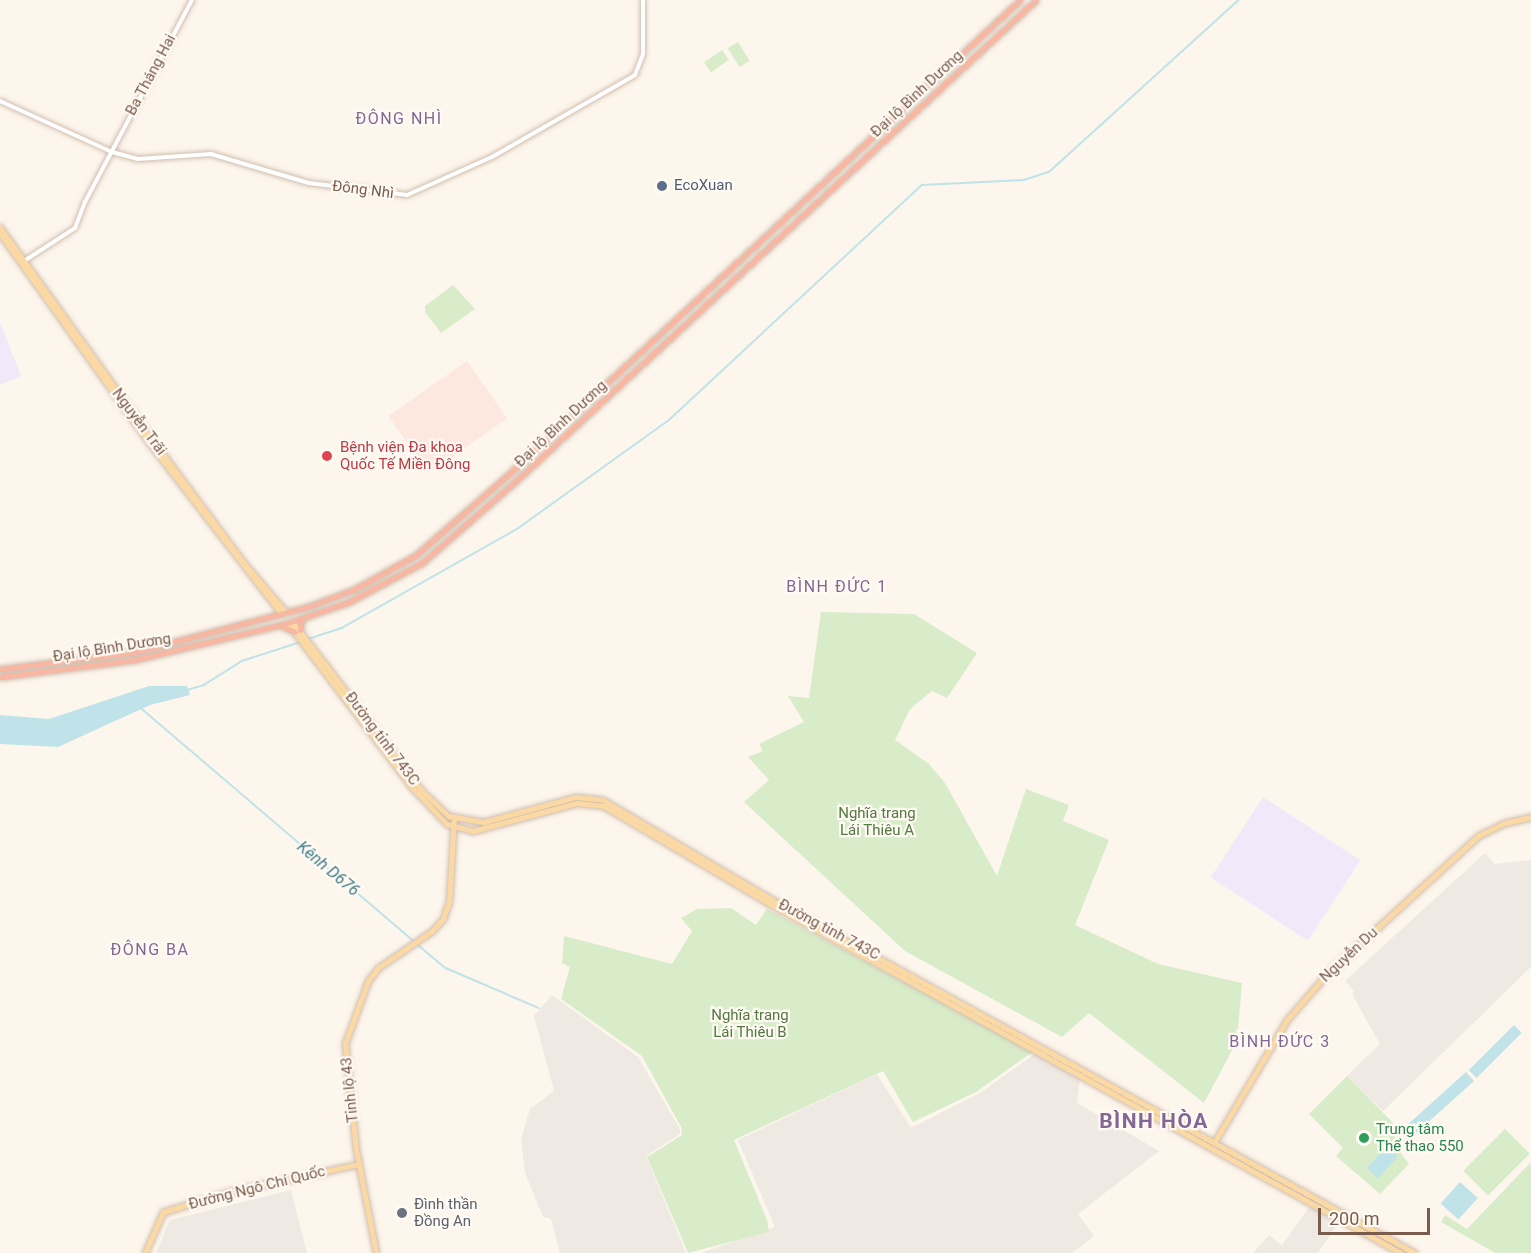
<!DOCTYPE html>
<html>
<head>
<meta charset="utf-8">
<style>
	body { margin:0 }
	#map { position:relative; width:1531px; height:1253px; overflow:hidden; background:#fdf6ec; font-family:Roboto,sans-serif }
	div>[style] { position:absolute }
	.commercial>* { inset:0; background:#fde8e0; transform-origin:0 0 }
	.industrial>* { inset:0; background:#efe9e4 }
	.education>* { inset:0; background:#f3e8fa; transform-origin:0 0 }
	.green>* { inset:0; background:#d8ecc9; transform-origin:0 0 }
	.water>* { inset:0; background:#bfe3e8; transform-origin:0 0 }
	.stream>* { height:1.5px; margin:-0.75px; padding:0 0.75px; transform-origin:0.75px; border-radius:0.75px; background:#bfe3e8 }
	.roads { filter:drop-shadow(0 0 2px #d1beb0) drop-shadow(0 0 2px #d1beb0) }
	.minor>* { height:4px; margin:-2px; padding:0 2px; transform-origin:2px; border-radius:2px; background:#fff }
	.major>* { height:4.5px; margin:-2.25px; padding:0 2.25px; transform-origin:2.25px; border-radius:2.25px; background:#fbd9a5 }
	.highway>* { height:5px; margin:-2.5px; padding:0 2.5px; transform-origin:2.5px; border-radius:2.5px; background:#f7b7a3 }
	.dots>* { width:16px; height:16px; translate:-50% -50%; box-sizing:border-box; border:3px solid #fffaf3; border-radius:50% }
	span { translate:-50% -50%; white-space:nowrap; text-align:center; line-height:1.15; -webkit-text-stroke:4.5px #fffaf3; paint-order:stroke }
	.street-label { font-size:15px; color:#7a5c4d }
	.service-label { font-size:15px; color:#4e5e75 }
	.left { translate:0 -50%; text-align:left }
	.health-label { font-size:15px; color:#be3a42 }
	.park-label { font-size:15px; color:#537a41 }
	.leisure-label { font-size:15px; color:#27864d }
	.worship-label { font-size:15px; color:#5b616d }
	.neighbourhood-label { font-size:16px; color:#846695; letter-spacing:1.5px }
	.water-label { font-size:16px; color:#437c86; font-style:italic }
	.district-label { font-size:21px; color:#846695; font-weight:700; letter-spacing:1.5px }
	.scale { position:absolute; left:1318px; top:1208px; width:112px; height:27px; box-sizing:border-box; border:3px solid #7a5c4d; border-top:0; padding-left:8px; font-size:18px; line-height:21px; white-space:nowrap; color:#7a5c4d; -webkit-text-stroke:4px #fffaf3; paint-order:stroke }
</style>
</head>
<body>
<div id="map">
	<div class="commercial">
		<div style="left:467px;top:361px;width:70px;height:96px;rotate:55deg"></div>
	</div>
	<div class="industrial">
		<div style="clip-path:polygon(1485px 853px,1495px 864px,1531px 860px,1531px 967px,1383px 1111px,1347px 1076px,1380px 1044px,1352px 994px,1354px 991px,1345px 981px)"></div>
		<div style="clip-path:polygon(552px 995px,638px 1057px,680px 1129px,680px 1134px,646px 1156px,686px 1253px,560px 1253px,551px 1219px,543px 1217px,525px 1173px,521px 1139px,530px 1109px,554px 1091px,534px 1016px)"></div>
		<div style="clip-path:polygon(1036px 1053px,1080px 1079px,1077px 1103px,1159px 1151px,1078px 1214px,1094px 1236px,1072px 1253px,701px 1253px,775px 1227px,738px 1140px,877px 1074px,911px 1128px,980px 1093px)"></div>
		<div style="clip-path:polygon(291px 1190px,307px 1253px,156px 1253px,170px 1220px)"></div>
		<div style="clip-path:polygon(1310px 1206px,1339px 1222px,1318px 1253px,1253px 1253px,1269px 1235px,1282px 1245px)"></div>
	</div>
	<div class="education">
		<div style="clip-path:polygon(0 322px,21px 376px,0 385px)"></div>
		<div style="left:1263px;top:797px;width:116px;height:96px;rotate:33deg"></div>
	</div>
	<div class="green">
		<div style="left:738px;top:42px;width:22px;height:12px;rotate:58deg"></div>
		<div style="left:722px;top:50px;width:12px;height:22px;rotate:55deg"></div>
		<div style="clip-path:polygon(453px 285px,475px 309px,441px 333px,425px 312px,425px 306px)"></div>
		<div style="clip-path:polygon(821px 612px,914px 614px,977px 653px,947px 698px,932px 691px,910px 709px,895px 740px,929px 764px,945px 783px,997px 876px,1026px 789px,1069px 805px,1063px 821px,1109px 840px,1075px 925px,1158px 964px,1242px 983px,1237px 1041px,1204px 1103px,1089px 1013px,1062px 1037px,905px 951px,744px 802px,769px 780px,748px 757px,763px 751px,759px 744px,804px 722px,788px 696px,809px 698px)"></div>
		<div style="clip-path:polygon(731px 908px,756px 925px,767px 909px,1034px 1051px,976px 1092px,913px 1122px,883px 1071px,734px 1140px,767px 1220px,769px 1232px,688px 1253px,647px 1157px,682px 1135px,681px 1127px,642px 1056px,561px 999px,570px 967px,562px 963px,564px 936px,672px 964px,692px 931px,681px 918px,697px 909px)"></div>
		<div style="clip-path:polygon(1347px 1076px,1400px 1130px,1392px 1141px,1409px 1164px,1380px 1194px,1336px 1156px,1343px 1148px,1309px 1114px)"></div>
		<div style="left:1505px;top:1129px;width:35px;height:59px;rotate:45deg"></div>
		<div style="clip-path:polygon(1531px 1162px,1531px 1253px,1495px 1253px,1441px 1222px,1445px 1215px,1467px 1229px)"></div>
	</div>
	<div class="water">
		<div style="clip-path:polygon(149px 686px,187px 686px,190px 695px,150px 705px,58px 747px,0 744px,0 715px,49px 719px)"></div>
		<div style="left:1514px;top:1025px;width:11px;height:64px;rotate:45deg"></div>
		<div style="left:1466px;top:1072px;width:12px;height:78px;rotate:48deg"></div>
		<div style="left:1387px;top:1146px;width:15px;height:30px;rotate:42deg"></div>
		<div style="left:1460px;top:1182px;width:24px;height:29px;rotate:42deg"></div>
	</div>
	<div class="stream">
		<div style="left:308px;top:639px;width:36px;rotate:-18deg"></div>
		<div style="left:342px;top:628px;width:201px;rotate:-29.5deg"></div>
		<div style="left:517px;top:529px;width:187px;rotate:-35.6deg"></div>
		<div style="left:669px;top:420px;width:345px;rotate:-42.9deg"></div>
		<div style="left:922px;top:185px;width:102px;rotate:-2.8deg"></div>
		<div style="left:1024px;top:180px;width:26px;rotate:-18deg"></div>
		<div style="left:1049px;top:172px;width:256px;rotate:-42.2deg"></div>
		<div style="left:187px;top:690px;width:18px;rotate:-16deg"></div>
		<div style="left:204px;top:685px;width:45px;rotate:-32.3deg"></div>
		<div style="left:242px;top:661px;width:62px;rotate:-17.9deg"></div>
		<div style="left:141px;top:708px;width:359px;rotate:40.5deg"></div>
		<div style="left:417px;top:944px;width:38px;rotate:40deg"></div>
		<div style="left:446px;top:968px;width:101px;rotate:23.3deg"></div>
	</div>
	<div class="roads">
		<div class="minor">
			<div style="left:0;top:101px;width:123px;rotate:24.5deg"></div>
			<div style="left:112px;top:152px;width:27px;rotate:15deg"></div>
			<div style="left:138px;top:159px;width:73px;rotate:-3.9deg"></div>
			<div style="left:211px;top:154px;width:102px;rotate:16.5deg"></div>
			<div style="left:309px;top:183px;width:99px;rotate:7deg"></div>
			<div style="left:407px;top:195px;width:93px;rotate:-24.1deg"></div>
			<div style="left:492px;top:157px;width:165px;rotate:-29.8deg"></div>
			<div style="left:635px;top:75px;width:22px;rotate:-69deg"></div>
			<div style="left:643px;top:54px;width:54px;rotate:-90deg"></div>
			<div style="left:24px;top:261px;width:61px;rotate:-32.9deg"></div>
			<div style="left:75px;top:228px;width:28px;rotate:-69deg"></div>
			<div style="left:85px;top:202px;width:229px;rotate:-62.1deg"></div>
		</div>
		<div class="major">
			<div style="left:0;top:227px;width:256px;rotate:54.4deg"></div>
			<div style="left:149px;top:435px;width:159px;rotate:53.4deg"></div>
			<div style="left:244px;top:563px;width:65px;rotate:49.4deg"></div>
			<div style="left:0;top:233px;width:257px;rotate:54.5deg"></div>
			<div style="left:149px;top:442px;width:216px;rotate:52.3deg"></div>
			<div style="left:293px;top:622px;width:213px;rotate:52.6deg"></div>
			<div style="left:422px;top:791px;width:37px;rotate:43deg"></div>
			<div style="left:449px;top:816px;width:36px;rotate:10deg"></div>
			<div style="left:484px;top:822px;width:95px;rotate:-15.2deg"></div>
			<div style="left:576px;top:797px;width:27px;rotate:6deg"></div>
			<div style="left:603px;top:800px;width:195px;rotate:30.5deg"></div>
			<div style="left:771px;top:899px;width:735px;rotate:28.8deg"></div>
			<div style="left:288px;top:623px;width:207px;rotate:52.9deg"></div>
			<div style="left:413px;top:788px;width:50px;rotate:46.6deg"></div>
			<div style="left:447px;top:824px;width:27px;rotate:15deg"></div>
			<div style="left:473px;top:831px;width:108px;rotate:-15.1deg"></div>
			<div style="left:577px;top:803px;width:27px;rotate:6deg"></div>
			<div style="left:604px;top:806px;width:195px;rotate:30.5deg"></div>
			<div style="left:772px;top:905px;width:719px;rotate:28.95deg"></div>
			<div style="left:1214px;top:1143px;width:143px;rotate:-59.3deg"></div>
			<div style="left:1287px;top:1020px;width:61px;rotate:-49deg"></div>
			<div style="left:1327px;top:974px;width:205px;rotate:-42.4deg"></div>
			<div style="left:1478px;top:836px;width:30px;rotate:-26deg"></div>
			<div style="left:1505px;top:823px;width:27px;rotate:-13deg"></div>
			<div style="left:145px;top:1253px;width:45px;rotate:-66.3deg"></div>
			<div style="left:163px;top:1212px;width:73px;rotate:-16.7deg"></div>
			<div style="left:233px;top:1191px;width:129px;rotate:-12.1deg"></div>
			<div style="left:376px;top:1253px;width:105px;rotate:-101deg"></div>
			<div style="left:356px;top:1150px;width:107px;rotate:-95.9deg"></div>
			<div style="left:345px;top:1044px;width:67px;rotate:-69.9deg"></div>
			<div style="left:368px;top:981px;width:16px;rotate:-52deg"></div>
			<div style="left:378px;top:968px;width:65px;rotate:-34.4deg"></div>
			<div style="left:432px;top:931px;width:16px;rotate:-47deg"></div>
			<div style="left:443px;top:919px;width:18px;rotate:-71deg"></div>
			<div style="left:449px;top:902px;width:84px;rotate:-86.6deg"></div>
		</div>
		<div class="highway">
			<div style="left:282px;top:626px;width:14px;rotate:25deg"></div>
			<div style="left:300px;top:630px;width:11px;rotate:-80deg"></div>
			<div style="left:0;top:669px;width:136px;rotate:-7.2deg"></div>
			<div style="left:135px;top:652px;width:181px;rotate:-14.7deg"></div>
			<div style="left:310px;top:606px;width:48px;rotate:-20.7deg"></div>
			<div style="left:355px;top:589px;width:70px;rotate:-29.1deg"></div>
			<div style="left:416px;top:555px;width:123px;rotate:-41.1deg"></div>
			<div style="left:509px;top:474px;width:697px;rotate:-42.85deg"></div>
			<div style="left:0;top:677px;width:135px;rotate:-7.2deg"></div>
			<div style="left:134px;top:660px;width:158px;rotate:-13.5deg"></div>
			<div style="left:288px;top:623px;width:65px;rotate:-19deg"></div>
			<div style="left:349px;top:602px;width:83px;rotate:-28.1deg"></div>
			<div style="left:422px;top:563px;width:125px;rotate:-41.1deg"></div>
			<div style="left:516px;top:481px;width:708px;rotate:-42.77deg"></div>
		</div>
	</div>
	<div class="dots">
		<div style="left:662px;top:186px;background:#5c6f8a"></div>
		<div style="left:327px;top:456px;background:#e0444e"></div>
		<div style="left:1364px;top:1138px;background:#2e9e5b"></div>
		<div style="left:402px;top:1213px;background:#6b7280"></div>
	</div>
	<div class="street-label">
		<span style="left:151px;top:75px;rotate:-62deg">Ba Tháng Hai</span>
		<span style="left:917px;top:94px;rotate:-43deg">Đại lộ Bình Dương</span>
		<span style="left:363px;top:190px;rotate:7deg">Đông Nhì</span>
		<span style="left:139px;top:422px;rotate:53deg">Nguyễn Trãi</span>
		<span style="left:561px;top:424px;rotate:-43deg">Đại lộ Bình Dương</span>
		<span style="left:112px;top:648px;rotate:-9deg">Đại lộ Bình Dương</span>
		<span style="left:382px;top:739px;rotate:53deg">Đường tỉnh 743C</span>
		<span style="left:829px;top:930px;rotate:28deg">Đường tỉnh 743C</span>
		<span style="left:1349px;top:955px;rotate:-43deg">Nguyễn Du</span>
		<span style="left:350px;top:1090px;rotate:-96deg">Tỉnh lộ 43</span>
		<span style="left:257px;top:1188px;rotate:-14deg">Đường Ngô Chí Quốc</span>
	</div>
	<div class="service-label">
		<span class="left" style="left:674px;top:186px">EcoXuan</span>
	</div>
	<div class="health-label">
		<span class="left" style="left:340px;top:456px">Bệnh viện Đa khoa<br>Quốc Tế Miền Đông</span>
	</div>
	<div class="park-label">
		<span style="left:877px;top:822px">Nghĩa trang<br>Lái Thiêu A</span>
		<span style="left:750px;top:1024px">Nghĩa trang<br>Lái Thiêu B</span>
	</div>
	<div class="leisure-label">
		<span class="left" style="left:1376px;top:1138px">Trung tâm<br>Thể thao 550</span>
	</div>
	<div class="worship-label">
		<span class="left" style="left:414px;top:1213px">Đình thần<br>Đồng An</span>
	</div>
	<div class="neighbourhood-label">
		<span style="left:399px;top:119px">ĐÔNG NHÌ</span>
		<span style="left:837px;top:587px">BÌNH ĐỨC 1</span>
		<span style="left:150px;top:950px">ĐÔNG BA</span>
		<span style="left:1280px;top:1042px">BÌNH ĐỨC 3</span>
	</div>
	<div class="water-label">
		<span style="left:328px;top:869px;rotate:40deg">Kênh D676</span>
	</div>
	<div class="district-label">
		<span style="left:1154px;top:1121px">BÌNH HÒA</span>
	</div>
	<div class="scale">200 m</div>
</div>
</body>
</html>
